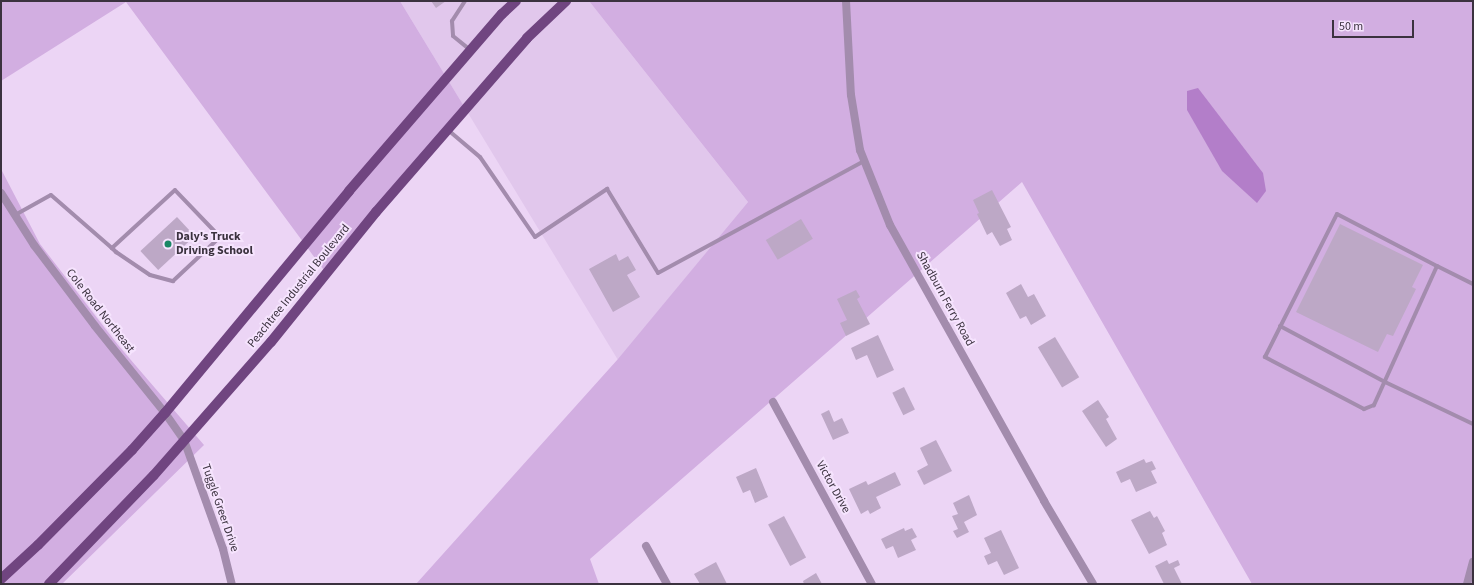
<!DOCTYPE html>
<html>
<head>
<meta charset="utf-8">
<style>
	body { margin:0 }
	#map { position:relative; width:1474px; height:585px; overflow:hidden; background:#ecd5f5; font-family:"Source Sans 3",sans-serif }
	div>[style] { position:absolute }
	.built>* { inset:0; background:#e1c7ec }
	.green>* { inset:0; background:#d2aee1 }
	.water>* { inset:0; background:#b37ec9 }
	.building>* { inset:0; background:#bda8c6; transform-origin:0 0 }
	.service>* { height:4px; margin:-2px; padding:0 2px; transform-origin:2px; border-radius:2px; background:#a38cad }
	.minor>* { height:8px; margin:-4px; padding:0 4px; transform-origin:4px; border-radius:4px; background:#a38cad }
	.tertiary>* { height:8px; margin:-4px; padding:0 4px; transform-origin:4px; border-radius:4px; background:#a38cad }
	.primary>* { height:10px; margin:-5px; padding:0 5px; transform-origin:5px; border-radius:5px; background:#704580 }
	.dots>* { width:11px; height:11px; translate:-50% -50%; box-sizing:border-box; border:2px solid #f6e4fe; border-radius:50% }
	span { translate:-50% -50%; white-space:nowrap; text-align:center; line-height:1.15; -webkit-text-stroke:4px #f6e4fe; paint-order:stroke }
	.poi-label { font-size:12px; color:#3b323f; font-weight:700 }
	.left { translate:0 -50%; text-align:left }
	.street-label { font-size:12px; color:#3b323f }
	.frame { position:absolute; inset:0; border:2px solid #3b323f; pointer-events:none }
	.scale { position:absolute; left:1332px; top:20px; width:82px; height:18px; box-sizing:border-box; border:2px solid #3b323f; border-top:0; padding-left:5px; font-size:12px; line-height:14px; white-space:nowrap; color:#3b323f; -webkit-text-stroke:3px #f6e4fe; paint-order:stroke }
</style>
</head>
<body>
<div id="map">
	<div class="built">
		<div style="clip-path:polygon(400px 1px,589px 1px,748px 202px,618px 360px)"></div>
	</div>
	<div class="green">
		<div style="clip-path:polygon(1px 1px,400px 1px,465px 108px,326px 273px,126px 2px,1px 81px)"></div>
		<div style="clip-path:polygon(589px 1px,1473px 1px,1473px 584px,1252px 584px,1022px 182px,590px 559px,599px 584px,416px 584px,618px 359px,748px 202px)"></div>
		<div style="clip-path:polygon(1px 169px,40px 244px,118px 345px,204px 445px,62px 584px,1px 584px)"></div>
	</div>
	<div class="water">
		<div style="clip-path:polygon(1198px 88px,1263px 173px,1266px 191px,1257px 203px,1222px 171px,1187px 110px,1187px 91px)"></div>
	</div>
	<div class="building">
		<div style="clip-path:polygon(431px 1px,446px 1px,436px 8px)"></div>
		<div style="clip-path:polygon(992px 190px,1011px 227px,1007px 229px,1012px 240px,1000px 246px,992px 232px,987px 235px,977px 214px,979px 213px,973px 200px)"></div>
		<div style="left:177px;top:217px;width:26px;height:50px;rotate:47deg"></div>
		<div style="left:801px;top:219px;width:23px;height:41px;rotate:59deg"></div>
		<div style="clip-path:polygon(1340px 224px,1423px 265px,1412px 287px,1416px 289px,1393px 336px,1387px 334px,1378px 352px,1296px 312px)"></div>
		<div style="clip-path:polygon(616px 254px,619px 261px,628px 256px,636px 270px,627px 275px,640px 297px,613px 312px,589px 269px)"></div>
		<div style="clip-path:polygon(1021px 284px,1028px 297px,1034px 294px,1046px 316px,1031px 325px,1026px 316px,1020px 319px,1006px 293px)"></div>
		<div style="clip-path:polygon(856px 290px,860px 297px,857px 299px,870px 324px,846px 336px,840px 323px,847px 320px,837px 299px)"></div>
		<div style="clip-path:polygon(878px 335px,894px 370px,877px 378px,867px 355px,856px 360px,851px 348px)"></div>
		<div style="left:1055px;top:337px;width:47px;height:20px;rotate:59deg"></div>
		<div style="left:904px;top:387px;width:25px;height:13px;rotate:64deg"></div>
		<div style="clip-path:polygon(1098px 400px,1109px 417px,1106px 419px,1117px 439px,1106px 447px,1082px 411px)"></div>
		<div style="clip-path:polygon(829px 410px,834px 422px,842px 418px,849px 433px,833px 440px,821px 414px)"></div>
		<div style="clip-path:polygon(936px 440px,952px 471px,924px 485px,917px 471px,928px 465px,920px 448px)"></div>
		<div style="clip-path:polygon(1144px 459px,1146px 463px,1152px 461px,1156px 469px,1151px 471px,1157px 483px,1136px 492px,1130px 479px,1121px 483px,1116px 472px)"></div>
		<div style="clip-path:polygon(756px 468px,768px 497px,755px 503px,750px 490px,743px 493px,736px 477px)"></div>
		<div style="clip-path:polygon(895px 472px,901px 485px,876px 497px,881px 508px,870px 514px,868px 510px,861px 514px,849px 489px,866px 481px,868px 485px)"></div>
		<div style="clip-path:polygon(969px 495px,977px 515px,964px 522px,969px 532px,957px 538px,953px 531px,958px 529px,952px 516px,958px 514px,953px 503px)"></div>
		<div style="clip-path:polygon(1150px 511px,1154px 518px,1157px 516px,1165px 531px,1162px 533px,1167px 545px,1149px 554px,1131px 520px)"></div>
		<div style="left:784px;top:516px;width:47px;height:18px;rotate:62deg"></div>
		<div style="clip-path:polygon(904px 528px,905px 531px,912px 528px,917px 537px,911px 540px,916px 550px,898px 558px,893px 546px,886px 549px,881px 539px)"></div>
		<div style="clip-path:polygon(1001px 530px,1019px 568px,1004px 575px,997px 561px,988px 565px,984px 556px,991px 553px,984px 538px)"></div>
		<div style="clip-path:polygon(1167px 560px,1169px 564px,1178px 560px,1180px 565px,1174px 568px,1182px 584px,1164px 584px,1155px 566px)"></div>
		<div style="clip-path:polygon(716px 562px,727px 584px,700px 584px,694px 574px)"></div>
		<div style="clip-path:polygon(816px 573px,822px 584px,804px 584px,803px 581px)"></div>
	</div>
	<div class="service">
		<div style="left:465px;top:1px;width:24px;rotate:123deg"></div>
		<div style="left:452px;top:21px;width:15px;rotate:86deg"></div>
		<div style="left:453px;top:36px;width:22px;rotate:39deg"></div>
		<div style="left:448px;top:130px;width:42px;rotate:40.2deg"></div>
		<div style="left:480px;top:157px;width:97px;rotate:55.5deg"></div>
		<div style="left:535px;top:237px;width:87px;rotate:-33.7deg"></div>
		<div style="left:607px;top:189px;width:98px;rotate:58.7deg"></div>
		<div style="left:658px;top:273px;width:234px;rotate:-28.5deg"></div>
		<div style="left:15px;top:215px;width:41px;rotate:-29.1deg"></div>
		<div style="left:51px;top:195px;width:81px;rotate:41deg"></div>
		<div style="left:112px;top:248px;width:6px;rotate:45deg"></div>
		<div style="left:116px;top:252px;width:41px;rotate:34.1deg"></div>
		<div style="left:150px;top:275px;width:24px;rotate:15deg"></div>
		<div style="left:173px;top:281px;width:64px;rotate:-43.1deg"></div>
		<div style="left:220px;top:237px;width:65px;rotate:-133.8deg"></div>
		<div style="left:175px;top:190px;width:86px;rotate:137.4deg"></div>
		<div style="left:1437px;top:266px;width:153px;rotate:114.4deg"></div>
		<div style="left:1374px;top:405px;width:11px;rotate:158deg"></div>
		<div style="left:1364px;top:409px;width:112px;rotate:-152.3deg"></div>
		<div style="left:1265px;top:357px;width:160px;rotate:-63.3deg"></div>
		<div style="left:1337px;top:214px;width:113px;rotate:27.5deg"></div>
		<div style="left:1437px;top:266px;width:40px;rotate:26.6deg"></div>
		<div style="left:1280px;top:326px;width:119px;rotate:28.1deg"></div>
		<div style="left:1385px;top:382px;width:98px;rotate:25.5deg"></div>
	</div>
	<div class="minor">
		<div style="left:1px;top:193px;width:62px;rotate:57.6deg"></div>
		<div style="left:34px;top:245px;width:101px;rotate:53deg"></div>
		<div style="left:95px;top:326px;width:112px;rotate:51.2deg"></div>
		<div style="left:165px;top:413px;width:33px;rotate:55deg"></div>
		<div style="left:184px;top:440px;width:116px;rotate:70.3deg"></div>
		<div style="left:223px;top:549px;width:36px;rotate:76deg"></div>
		<div style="left:773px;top:402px;width:207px;rotate:61.5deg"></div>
		<div style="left:646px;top:546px;width:43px;rotate:61.1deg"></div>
		<div style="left:1467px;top:584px;width:23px;rotate:-75deg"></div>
	</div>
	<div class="tertiary">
		<div style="left:846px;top:1px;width:94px;rotate:87deg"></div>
		<div style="left:851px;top:95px;width:56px;rotate:80.7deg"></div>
		<div style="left:860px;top:150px;width:81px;rotate:68.2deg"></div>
		<div style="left:890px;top:225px;width:316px;rotate:60.8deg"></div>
		<div style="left:1044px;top:501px;width:96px;rotate:59.4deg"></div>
	</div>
	<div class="primary">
		<div style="left:1px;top:579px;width:50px;rotate:-42.6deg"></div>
		<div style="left:38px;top:545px;width:134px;rotate:-45.3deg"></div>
		<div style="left:132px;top:450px;width:50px;rotate:-48.3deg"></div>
		<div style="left:165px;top:413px;width:288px;rotate:-50.3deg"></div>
		<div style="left:349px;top:191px;width:234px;rotate:-49.2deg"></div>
		<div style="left:502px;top:14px;width:19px;rotate:-43deg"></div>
		<div style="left:49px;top:584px;width:151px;rotate:-46.1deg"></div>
		<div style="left:154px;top:475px;width:177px;rotate:-48.7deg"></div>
		<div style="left:271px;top:342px;width:167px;rotate:-51.1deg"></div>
		<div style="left:376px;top:212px;width:230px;rotate:-49deg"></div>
		<div style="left:527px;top:38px;width:54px;rotate:-43.5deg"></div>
	</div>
	<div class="dots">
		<div style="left:168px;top:244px;background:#1a8765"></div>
	</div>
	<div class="poi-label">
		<span class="left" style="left:176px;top:244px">Daly's Truck<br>Driving School</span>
	</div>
	<div class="street-label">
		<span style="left:299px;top:286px;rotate:-51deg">Peachtree Industrial Boulevard</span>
		<span style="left:945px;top:299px;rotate:61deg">Shadburn Ferry Road</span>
		<span style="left:100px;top:311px;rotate:52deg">Cole Road Northeast</span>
		<span style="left:833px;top:487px;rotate:61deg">Victor Drive</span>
		<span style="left:220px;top:508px;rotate:71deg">Tuggle Greer Drive</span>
	</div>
	<div class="frame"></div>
	<div class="scale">50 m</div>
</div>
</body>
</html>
